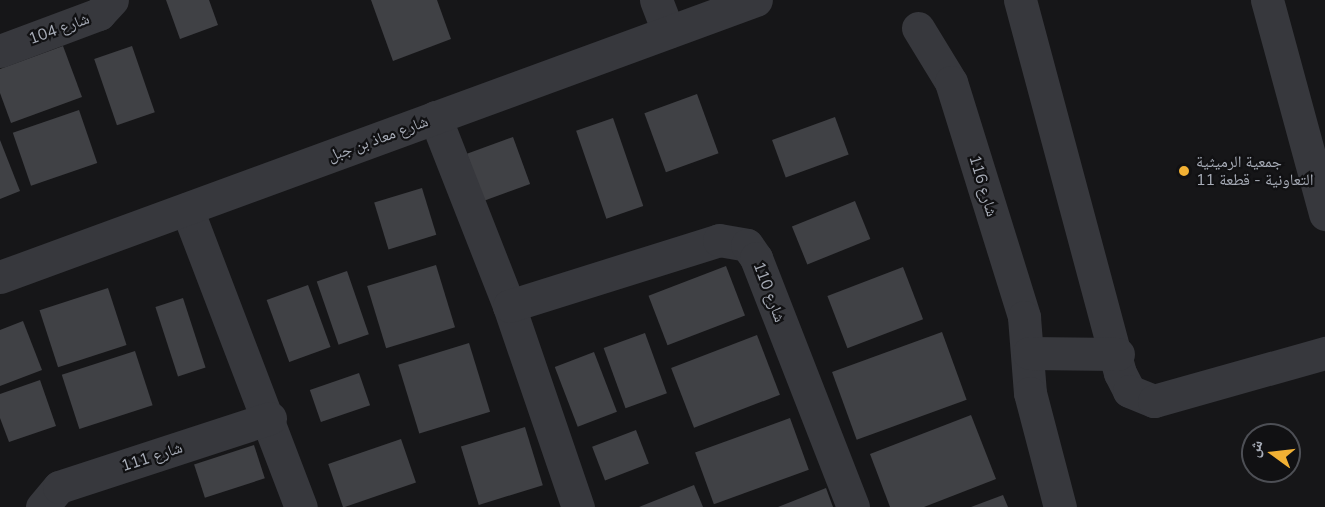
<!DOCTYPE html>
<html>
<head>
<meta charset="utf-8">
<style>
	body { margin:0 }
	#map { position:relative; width:1325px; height:507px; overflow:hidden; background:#161618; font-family:"Nunito Sans","Noto Naskh Arabic",sans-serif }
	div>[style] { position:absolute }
	.building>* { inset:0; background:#404145; transform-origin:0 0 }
	.minor>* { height:33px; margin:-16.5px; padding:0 16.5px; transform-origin:16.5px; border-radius:16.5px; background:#37383d }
	.dots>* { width:16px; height:16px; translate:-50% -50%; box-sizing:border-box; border:3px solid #111113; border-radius:50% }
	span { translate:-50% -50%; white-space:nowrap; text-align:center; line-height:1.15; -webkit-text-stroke:4.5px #111113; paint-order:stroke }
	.street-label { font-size:16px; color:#a8adb8 }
	.poi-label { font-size:16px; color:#a8adb8 }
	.left { translate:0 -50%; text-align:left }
	.north { position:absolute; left:1241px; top:423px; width:60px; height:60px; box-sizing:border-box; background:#111113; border:2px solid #4d4f55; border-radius:50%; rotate:285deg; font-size:16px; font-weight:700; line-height:24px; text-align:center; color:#a8adb8 }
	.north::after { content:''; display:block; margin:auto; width:21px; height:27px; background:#f2b134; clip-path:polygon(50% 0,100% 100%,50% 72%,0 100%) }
</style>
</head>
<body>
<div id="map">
	<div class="building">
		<div style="clip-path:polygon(166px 0,209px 0,218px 25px,180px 39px)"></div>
		<div style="clip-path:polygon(371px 0,437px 0,451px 39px,393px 61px)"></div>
		<div style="clip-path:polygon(63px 46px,82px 97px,11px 123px,0 93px,0 69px)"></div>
		<div style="left:132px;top:46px;width:70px;height:40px;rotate:71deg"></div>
		<div style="left:697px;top:94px;width:63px;height:56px;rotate:70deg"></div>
		<div style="left:79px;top:110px;width:56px;height:70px;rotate:71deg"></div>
		<div style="left:835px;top:117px;width:40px;height:67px;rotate:70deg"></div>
		<div style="left:613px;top:118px;width:93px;height:39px;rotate:71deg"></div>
		<div style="left:513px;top:137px;width:50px;height:49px;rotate:70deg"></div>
		<div style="clip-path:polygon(0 140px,20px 191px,0 199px)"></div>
		<div style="left:422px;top:188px;width:49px;height:50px;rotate:73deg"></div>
		<div style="left:855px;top:201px;width:41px;height:68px;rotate:68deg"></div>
		<div style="left:436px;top:265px;width:65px;height:72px;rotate:73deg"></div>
		<div style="left:726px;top:266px;width:53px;height:83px;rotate:69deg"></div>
		<div style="left:903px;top:267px;width:56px;height:81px;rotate:69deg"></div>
		<div style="left:347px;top:271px;width:67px;height:32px;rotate:71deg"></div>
		<div style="left:308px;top:285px;width:66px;height:44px;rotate:70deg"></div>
		<div style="left:108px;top:288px;width:60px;height:72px;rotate:72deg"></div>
		<div style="left:183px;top:298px;width:73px;height:29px;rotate:72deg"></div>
		<div style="clip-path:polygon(23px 321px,42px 370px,0 386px,0 330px)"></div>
		<div style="left:942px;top:332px;width:72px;height:117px;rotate:70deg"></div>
		<div style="left:645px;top:333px;width:64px;height:44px;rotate:70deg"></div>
		<div style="left:757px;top:335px;width:64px;height:92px;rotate:69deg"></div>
		<div style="left:469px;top:343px;width:72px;height:74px;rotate:73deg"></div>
		<div style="left:135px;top:351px;width:57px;height:77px;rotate:72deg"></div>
		<div style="left:594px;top:352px;width:64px;height:42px;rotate:69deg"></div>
		<div style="left:359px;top:373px;width:34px;height:52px;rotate:71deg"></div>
		<div style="clip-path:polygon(40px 380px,56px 426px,9px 442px,0 418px,0 394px)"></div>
		<div style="clip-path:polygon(971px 415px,996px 479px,924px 507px,890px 507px,870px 454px)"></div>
		<div style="left:790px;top:418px;width:55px;height:101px;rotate:70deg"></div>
		<div style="left:525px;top:427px;width:61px;height:67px;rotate:73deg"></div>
		<div style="left:636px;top:430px;width:36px;height:47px;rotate:69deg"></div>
		<div style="left:401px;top:439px;width:46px;height:77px;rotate:71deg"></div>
		<div style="left:254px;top:445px;width:35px;height:63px;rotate:72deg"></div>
		<div style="clip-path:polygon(694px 485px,703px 507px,639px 507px)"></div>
		<div style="clip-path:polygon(826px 488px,833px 507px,778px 507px)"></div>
		<div style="clip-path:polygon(1003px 495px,1008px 507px,971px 507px)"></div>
	</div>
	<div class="minor">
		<div style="left:656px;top:0;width:34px;rotate:69deg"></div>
		<div style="left:1020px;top:0;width:386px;rotate:75deg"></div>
		<div style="left:1120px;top:373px;width:20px;rotate:63deg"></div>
		<div style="left:1129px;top:391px;width:27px;rotate:22deg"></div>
		<div style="left:1154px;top:401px;width:178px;rotate:-15.7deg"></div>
		<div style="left:1267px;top:0;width:222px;rotate:74.8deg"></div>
		<div style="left:918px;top:28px;width:63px;rotate:58.6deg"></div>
		<div style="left:951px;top:82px;width:246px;rotate:72.7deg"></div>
		<div style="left:1024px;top:317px;width:76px;rotate:85.5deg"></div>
		<div style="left:1030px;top:393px;width:118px;rotate:75.3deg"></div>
		<div style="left:0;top:51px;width:106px;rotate:-20.5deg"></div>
		<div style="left:99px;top:14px;width:19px;rotate:-47deg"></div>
		<div style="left:435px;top:117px;width:203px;rotate:68.6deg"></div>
		<div style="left:509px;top:306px;width:213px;rotate:71.1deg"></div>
		<div style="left:187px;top:209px;width:319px;rotate:69.1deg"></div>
		<div style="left:0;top:277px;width:805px;rotate:-20.12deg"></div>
		<div style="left:509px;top:306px;width:220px;rotate:-17.4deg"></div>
		<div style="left:719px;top:240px;width:28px;rotate:10deg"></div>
		<div style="left:747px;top:245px;width:16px;rotate:55deg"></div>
		<div style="left:756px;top:258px;width:267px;rotate:68.7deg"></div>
		<div style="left:1029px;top:353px;width:89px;rotate:0.6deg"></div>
		<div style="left:42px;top:507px;width:26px;rotate:-50deg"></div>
		<div style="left:59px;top:487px;width:222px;rotate:-18.1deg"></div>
	</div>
	<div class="dots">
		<div style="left:1184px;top:171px;background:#f2b134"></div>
	</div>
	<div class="street-label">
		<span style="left:59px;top:29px;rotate:-20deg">شارع 104</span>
		<span style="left:378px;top:139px;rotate:-20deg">شارع معاذ بن جبل</span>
		<span style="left:983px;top:186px;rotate:73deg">شارع 116</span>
		<span style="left:769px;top:292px;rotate:69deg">شارع 110</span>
		<span style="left:152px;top:457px;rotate:-18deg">شارع 111</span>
	</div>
	<div class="poi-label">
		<span class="left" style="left:1196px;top:171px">جمعية الرميثية<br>التعاونية - قطعة 11</span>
	</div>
	<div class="north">ش</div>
</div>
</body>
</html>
